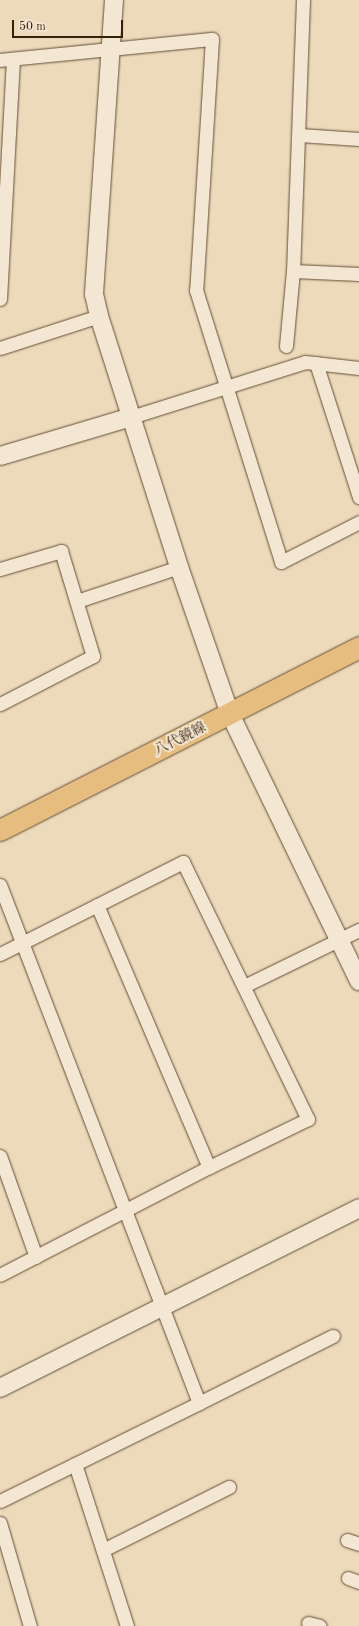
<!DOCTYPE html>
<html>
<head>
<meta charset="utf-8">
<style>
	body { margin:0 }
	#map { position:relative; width:359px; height:1626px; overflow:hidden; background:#eddabb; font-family:"Old Standard TT","Noto Serif JP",serif }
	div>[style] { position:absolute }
	.roads { filter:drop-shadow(0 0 1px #654d35) drop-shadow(0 0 1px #654d35) }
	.street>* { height:13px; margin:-6.5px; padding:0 6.5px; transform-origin:6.5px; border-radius:6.5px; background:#f3e7d3 }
	.secondary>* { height:18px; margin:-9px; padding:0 9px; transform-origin:9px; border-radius:9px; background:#f3e7d3 }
	.primary>* { height:21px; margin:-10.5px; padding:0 10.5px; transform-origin:10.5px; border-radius:10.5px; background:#e6bd7e }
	span { translate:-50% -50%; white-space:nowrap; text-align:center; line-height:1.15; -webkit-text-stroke:4px #f3e7d3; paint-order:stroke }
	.street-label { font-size:14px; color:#381e08 }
	.scale { position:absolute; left:12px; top:20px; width:111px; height:18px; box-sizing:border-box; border:2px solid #381e08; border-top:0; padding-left:5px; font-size:12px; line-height:14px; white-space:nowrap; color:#381e08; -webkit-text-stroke:3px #f3e7d3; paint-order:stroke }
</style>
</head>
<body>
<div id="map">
	<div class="roads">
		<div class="street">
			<div style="left:303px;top:0;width:271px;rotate:92.1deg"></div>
			<div style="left:293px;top:271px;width:66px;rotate:2.6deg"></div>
			<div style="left:0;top:60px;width:213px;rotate:-5.7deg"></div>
			<div style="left:212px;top:39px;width:252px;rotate:93.6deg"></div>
			<div style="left:196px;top:290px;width:285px;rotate:72.6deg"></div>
			<div style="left:281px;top:562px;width:88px;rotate:-27.1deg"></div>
			<div style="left:299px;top:135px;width:60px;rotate:3.8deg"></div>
			<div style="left:0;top:299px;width:240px;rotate:-86.9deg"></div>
			<div style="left:286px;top:346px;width:75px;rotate:-84.7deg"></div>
			<div style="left:0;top:348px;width:104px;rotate:-17.9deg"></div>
			<div style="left:316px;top:363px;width:141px;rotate:72.2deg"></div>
			<div style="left:131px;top:417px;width:182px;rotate:-17.5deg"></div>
			<div style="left:305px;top:362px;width:54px;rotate:6.3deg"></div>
			<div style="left:0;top:569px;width:64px;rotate:-16.4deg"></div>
			<div style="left:61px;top:551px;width:110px;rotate:73.1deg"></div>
			<div style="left:93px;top:656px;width:105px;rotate:152.7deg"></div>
			<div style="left:77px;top:601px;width:108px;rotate:-18.4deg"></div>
			<div style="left:0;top:885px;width:555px;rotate:68.98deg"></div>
			<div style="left:199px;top:1403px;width:150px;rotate:-26.6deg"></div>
			<div style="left:97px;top:905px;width:285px;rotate:66.9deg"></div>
			<div style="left:0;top:954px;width:205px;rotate:-26.7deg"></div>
			<div style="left:183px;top:862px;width:286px;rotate:64.1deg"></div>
			<div style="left:308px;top:1119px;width:110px;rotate:154.1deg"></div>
			<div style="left:209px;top:1167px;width:235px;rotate:152.7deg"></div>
			<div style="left:244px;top:986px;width:128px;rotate:-26deg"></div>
			<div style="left:0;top:1156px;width:107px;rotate:70.4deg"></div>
			<div style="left:75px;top:1464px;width:170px;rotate:72.2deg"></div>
			<div style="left:0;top:1501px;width:222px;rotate:-26.2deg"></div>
			<div style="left:0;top:1523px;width:107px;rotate:73.8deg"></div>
			<div style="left:347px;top:1540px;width:13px;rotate:18deg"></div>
			<div style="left:103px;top:1550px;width:141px;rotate:-26.6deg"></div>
			<div style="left:348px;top:1578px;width:12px;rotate:20deg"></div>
			<div style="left:308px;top:1623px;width:12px;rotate:14deg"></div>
		</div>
		<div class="secondary">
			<div style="left:114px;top:0;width:295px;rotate:93.9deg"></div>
			<div style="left:94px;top:294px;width:23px;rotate:77deg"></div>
			<div style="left:99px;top:316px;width:263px;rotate:72.3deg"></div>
			<div style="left:179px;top:567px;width:156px;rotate:70.9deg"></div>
			<div style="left:230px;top:714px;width:297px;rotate:64.2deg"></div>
			<div style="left:0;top:456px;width:137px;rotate:-16.6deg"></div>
			<div style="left:0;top:1388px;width:402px;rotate:-26.6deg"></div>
		</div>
		<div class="primary">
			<div style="left:0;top:830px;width:403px;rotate:-27deg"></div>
		</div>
	</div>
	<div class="street-label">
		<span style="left:180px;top:739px;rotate:-27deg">八代鏡線</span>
	</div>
	<div class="scale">50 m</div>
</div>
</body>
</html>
